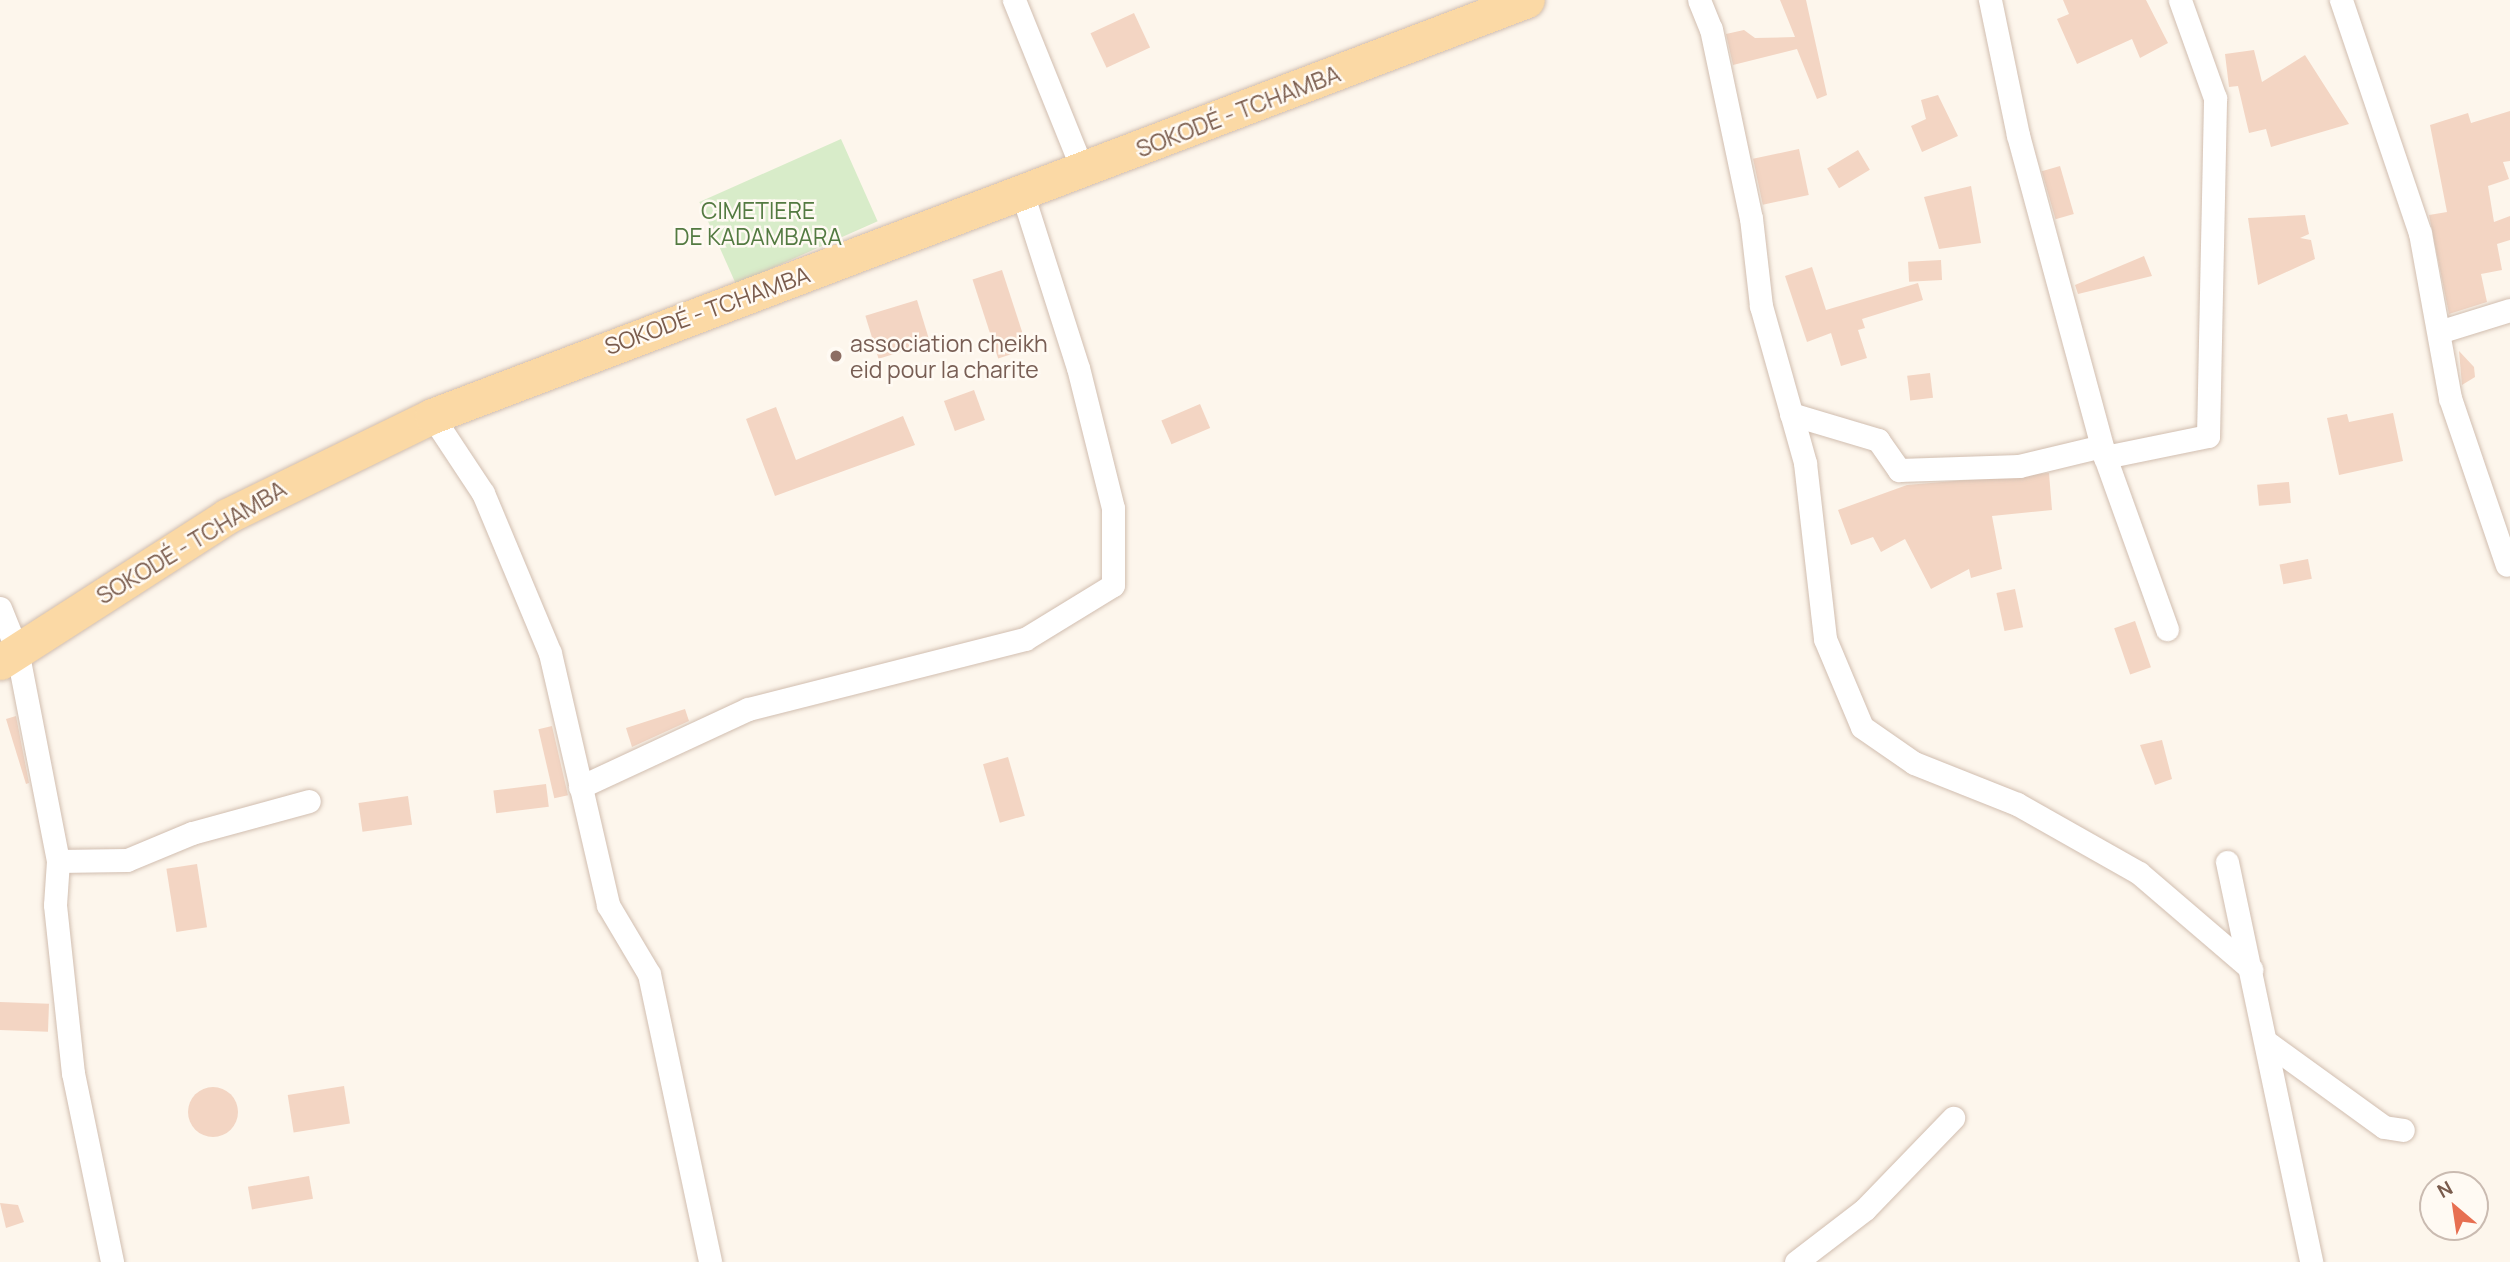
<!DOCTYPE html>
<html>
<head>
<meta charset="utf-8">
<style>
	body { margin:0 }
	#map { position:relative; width:2510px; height:1262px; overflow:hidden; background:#fdf6ec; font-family:Manrope,sans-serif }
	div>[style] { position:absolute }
	.green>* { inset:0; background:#d8ecc9; transform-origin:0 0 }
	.building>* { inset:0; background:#f3d5c3; transform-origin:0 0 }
	.round { border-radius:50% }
	.roads { filter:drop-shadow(0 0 2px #d1beb0) drop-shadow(0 0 2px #d1beb0) }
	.minor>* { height:23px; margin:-11.5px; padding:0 11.5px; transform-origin:11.5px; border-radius:11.5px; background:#fff }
	.primary>* { height:35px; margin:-17.5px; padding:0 17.5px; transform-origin:17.5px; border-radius:17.5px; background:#fbd9a5 }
	.dots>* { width:19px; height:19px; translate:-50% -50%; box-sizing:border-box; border:4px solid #fffaf3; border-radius:50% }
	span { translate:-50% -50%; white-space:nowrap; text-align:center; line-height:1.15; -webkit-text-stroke:5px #fffaf3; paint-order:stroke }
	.street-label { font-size:23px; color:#7a5c4d }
	.park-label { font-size:23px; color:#537a41 }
	.education-label { font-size:23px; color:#785e54 }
	.left { translate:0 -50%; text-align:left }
	.north { position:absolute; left:2419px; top:1171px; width:70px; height:70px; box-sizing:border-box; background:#fffaf3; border:2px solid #cabbb1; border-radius:50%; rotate:331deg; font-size:19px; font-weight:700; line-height:28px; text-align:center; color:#7a5c4d }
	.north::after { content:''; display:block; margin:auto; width:24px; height:32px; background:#e76f51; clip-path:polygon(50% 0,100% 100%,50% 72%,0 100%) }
</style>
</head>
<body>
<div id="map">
	<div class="green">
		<div style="left:841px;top:139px;width:90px;height:155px;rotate:66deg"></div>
	</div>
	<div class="building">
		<div style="clip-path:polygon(1780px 0,1806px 0,1827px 95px,1817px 99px,1797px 49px,1733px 65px,1726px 34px,1744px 30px,1755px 38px,1795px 37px)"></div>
		<div style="clip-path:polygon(2063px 0,2146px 0,2168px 43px,2140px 58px,2132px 39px,2077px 64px,2057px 19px,2069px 14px)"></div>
		<div style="left:1134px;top:13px;width:38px;height:48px;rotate:65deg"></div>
		<div style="clip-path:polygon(2254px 50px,2262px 82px,2305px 55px,2349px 124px,2271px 147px,2266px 129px,2249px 133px,2238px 86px,2229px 87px,2225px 54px)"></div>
		<div style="clip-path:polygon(1938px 95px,1958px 136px,1922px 152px,1911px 126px,1926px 119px,1921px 100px)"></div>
		<div style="clip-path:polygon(2510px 111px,2510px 161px,2503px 162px,2509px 179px,2488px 186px,2494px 222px,2510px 216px,2510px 240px,2497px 244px,2502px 270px,2481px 274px,2487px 302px,2449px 314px,2429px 215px,2447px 212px,2430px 125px,2468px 113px,2471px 123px)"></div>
		<div style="left:1799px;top:149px;width:47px;height:47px;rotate:78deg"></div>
		<div style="left:1858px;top:150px;width:23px;height:36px;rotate:59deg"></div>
		<div style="left:2060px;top:166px;width:50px;height:19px;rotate:74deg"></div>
		<div style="clip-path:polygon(1971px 186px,1981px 243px,1939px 249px,1924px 197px)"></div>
		<div style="clip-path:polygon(2305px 215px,2309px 234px,2300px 238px,2311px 240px,2315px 259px,2258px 285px,2248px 218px)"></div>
		<div style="clip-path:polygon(2144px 256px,2152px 276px,2078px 294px,2075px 285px)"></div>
		<div style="left:1941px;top:260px;width:20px;height:33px;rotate:87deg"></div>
		<div style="clip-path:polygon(1812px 267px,1826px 310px,1918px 283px,1923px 300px,1862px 319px,1865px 328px,1858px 330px,1867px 358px,1841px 366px,1831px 333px,1807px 342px,1785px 276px)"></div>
		<div style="left:1002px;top:270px;width:83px;height:31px;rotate:72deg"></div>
		<div style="left:917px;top:300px;width:45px;height:54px;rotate:73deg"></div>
		<div style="clip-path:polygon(2459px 351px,2474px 367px,2475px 377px,2462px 385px)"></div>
		<div style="left:1930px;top:373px;width:25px;height:23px;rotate:83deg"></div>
		<div style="left:974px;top:390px;width:32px;height:32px;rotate:70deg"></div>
		<div style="left:1200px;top:404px;width:26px;height:42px;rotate:67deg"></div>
		<div style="clip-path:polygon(776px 407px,796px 460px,903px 416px,915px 445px,775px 496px,746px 419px)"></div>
		<div style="clip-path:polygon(2393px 413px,2403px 461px,2339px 475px,2327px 418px,2347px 414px,2349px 422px)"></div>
		<div style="clip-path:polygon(2049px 473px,2052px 510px,1992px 516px,2002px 569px,1971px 578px,1969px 569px,1931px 589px,1905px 539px,1881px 552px,1873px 537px,1851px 545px,1838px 510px,1907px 485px)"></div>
		<div style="left:2289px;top:482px;width:21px;height:32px;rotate:85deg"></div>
		<div style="left:2308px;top:559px;width:20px;height:29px;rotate:79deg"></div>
		<div style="left:2015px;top:589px;width:39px;height:19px;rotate:78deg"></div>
		<div style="left:2135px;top:621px;width:49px;height:22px;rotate:71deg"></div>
		<div style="clip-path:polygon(685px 709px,689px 721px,632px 747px,626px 728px)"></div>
		<div style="clip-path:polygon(16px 716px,29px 783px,26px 784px,6px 719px)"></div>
		<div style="left:552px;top:726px;width:71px;height:14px;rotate:77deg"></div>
		<div style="clip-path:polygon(2162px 740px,2172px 779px,2155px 785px,2140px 745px)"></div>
		<div style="left:1008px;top:757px;width:61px;height:26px;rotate:74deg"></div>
		<div style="left:546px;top:784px;width:23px;height:53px;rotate:83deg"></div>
		<div style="left:408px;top:796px;width:29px;height:50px;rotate:82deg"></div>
		<div style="left:197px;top:864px;width:64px;height:31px;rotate:81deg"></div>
		<div style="left:0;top:1002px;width:49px;height:28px;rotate:2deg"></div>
		<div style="left:344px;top:1086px;width:38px;height:57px;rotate:81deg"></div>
		<div class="round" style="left:188px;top:1087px;width:50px;height:50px"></div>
		<div style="left:309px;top:1176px;width:23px;height:62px;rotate:80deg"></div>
		<div style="clip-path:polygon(0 1203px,18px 1205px,24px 1222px,6px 1228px)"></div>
	</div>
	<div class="roads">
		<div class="minor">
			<div style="left:1014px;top:0;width:184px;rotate:68deg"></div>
			<div style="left:1699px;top:0;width:31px;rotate:68deg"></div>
			<div style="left:1711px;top:29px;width:193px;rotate:78.1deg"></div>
			<div style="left:1751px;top:218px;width:89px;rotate:83.5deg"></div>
			<div style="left:1761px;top:306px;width:163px;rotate:74.3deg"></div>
			<div style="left:1805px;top:463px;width:177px;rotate:83.5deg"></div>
			<div style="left:1825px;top:639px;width:95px;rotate:67.2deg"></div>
			<div style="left:1862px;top:727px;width:63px;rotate:34.7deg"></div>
			<div style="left:1914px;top:763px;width:111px;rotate:21.7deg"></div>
			<div style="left:2017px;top:804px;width:140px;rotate:29.5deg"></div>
			<div style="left:2139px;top:873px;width:148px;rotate:40.6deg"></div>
			<div style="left:1990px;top:0;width:138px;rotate:78.3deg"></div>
			<div style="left:2018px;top:135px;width:334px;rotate:74.9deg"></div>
			<div style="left:2105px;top:457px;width:183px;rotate:70.2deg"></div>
			<div style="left:2341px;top:0;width:246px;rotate:71.3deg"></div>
			<div style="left:2420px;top:233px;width:168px;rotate:79.7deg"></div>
			<div style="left:2450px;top:398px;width:176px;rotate:71.2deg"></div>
			<div style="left:2442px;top:331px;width:71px;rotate:-17.2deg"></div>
			<div style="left:1791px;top:414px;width:91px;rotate:16.6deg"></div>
			<div style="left:1878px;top:440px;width:37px;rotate:55deg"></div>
			<div style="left:1899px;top:470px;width:120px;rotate:-1.9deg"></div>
			<div style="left:2019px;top:466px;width:85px;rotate:-13.5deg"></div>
			<div style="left:432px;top:416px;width:92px;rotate:56.5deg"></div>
			<div style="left:483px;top:493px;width:173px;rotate:67.3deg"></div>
			<div style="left:550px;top:653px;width:259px;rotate:77deg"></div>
			<div style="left:608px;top:905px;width:80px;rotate:59.3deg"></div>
			<div style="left:649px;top:974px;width:294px;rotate:78deg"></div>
			<div style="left:2105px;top:457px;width:105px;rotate:-11.5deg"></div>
			<div style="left:2208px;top:436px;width:338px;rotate:-88.8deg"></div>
			<div style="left:2215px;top:98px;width:104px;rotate:-109.7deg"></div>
			<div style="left:0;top:608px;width:45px;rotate:68deg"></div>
			<div style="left:17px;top:650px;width:215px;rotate:79deg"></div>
			<div style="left:58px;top:861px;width:44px;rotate:93.9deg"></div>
			<div style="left:55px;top:905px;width:169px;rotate:83.9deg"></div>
			<div style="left:73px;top:1073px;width:193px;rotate:78.3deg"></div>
			<div style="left:580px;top:787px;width:185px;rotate:-24.9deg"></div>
			<div style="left:748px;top:709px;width:286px;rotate:-14.2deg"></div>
			<div style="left:1025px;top:639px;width:103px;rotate:-31.5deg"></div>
			<div style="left:1113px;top:585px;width:77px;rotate:-90deg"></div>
			<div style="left:1113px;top:508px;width:144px;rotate:-104deg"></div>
			<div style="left:1078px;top:368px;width:184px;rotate:-107.7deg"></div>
			<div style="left:58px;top:861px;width:69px;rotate:-0.8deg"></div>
			<div style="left:127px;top:860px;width:70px;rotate:-22.6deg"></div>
			<div style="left:192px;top:833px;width:121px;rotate:-15.3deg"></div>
			<div style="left:2227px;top:862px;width:409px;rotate:78.1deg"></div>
			<div style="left:2268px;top:1043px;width:143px;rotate:35.9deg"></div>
			<div style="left:2384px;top:1127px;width:19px;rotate:9deg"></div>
			<div style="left:1796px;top:1262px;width:87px;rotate:-37.5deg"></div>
			<div style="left:1865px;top:1209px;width:127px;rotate:-46deg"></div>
		</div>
		<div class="primary">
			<div style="left:0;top:662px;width:270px;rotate:-32.7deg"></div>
			<div style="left:227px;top:516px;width:228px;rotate:-26deg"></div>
			<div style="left:432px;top:416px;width:1171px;rotate:-20.8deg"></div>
		</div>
	</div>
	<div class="dots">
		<div style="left:836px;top:356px;background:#8d6e63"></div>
	</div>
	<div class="street-label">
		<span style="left:1238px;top:111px;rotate:-21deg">SOKODÉ - TCHAMBA</span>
		<span style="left:707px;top:310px;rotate:-20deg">SOKODÉ - TCHAMBA</span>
		<span style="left:191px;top:542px;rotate:-31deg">SOKODÉ - TCHAMBA</span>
	</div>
	<div class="park-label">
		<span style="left:758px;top:223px">CIMETIERE<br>DE KADAMBARA</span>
	</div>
	<div class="education-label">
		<span class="left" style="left:850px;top:356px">association cheikh<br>eid pour la charite</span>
	</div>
	<div class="north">N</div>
</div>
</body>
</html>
